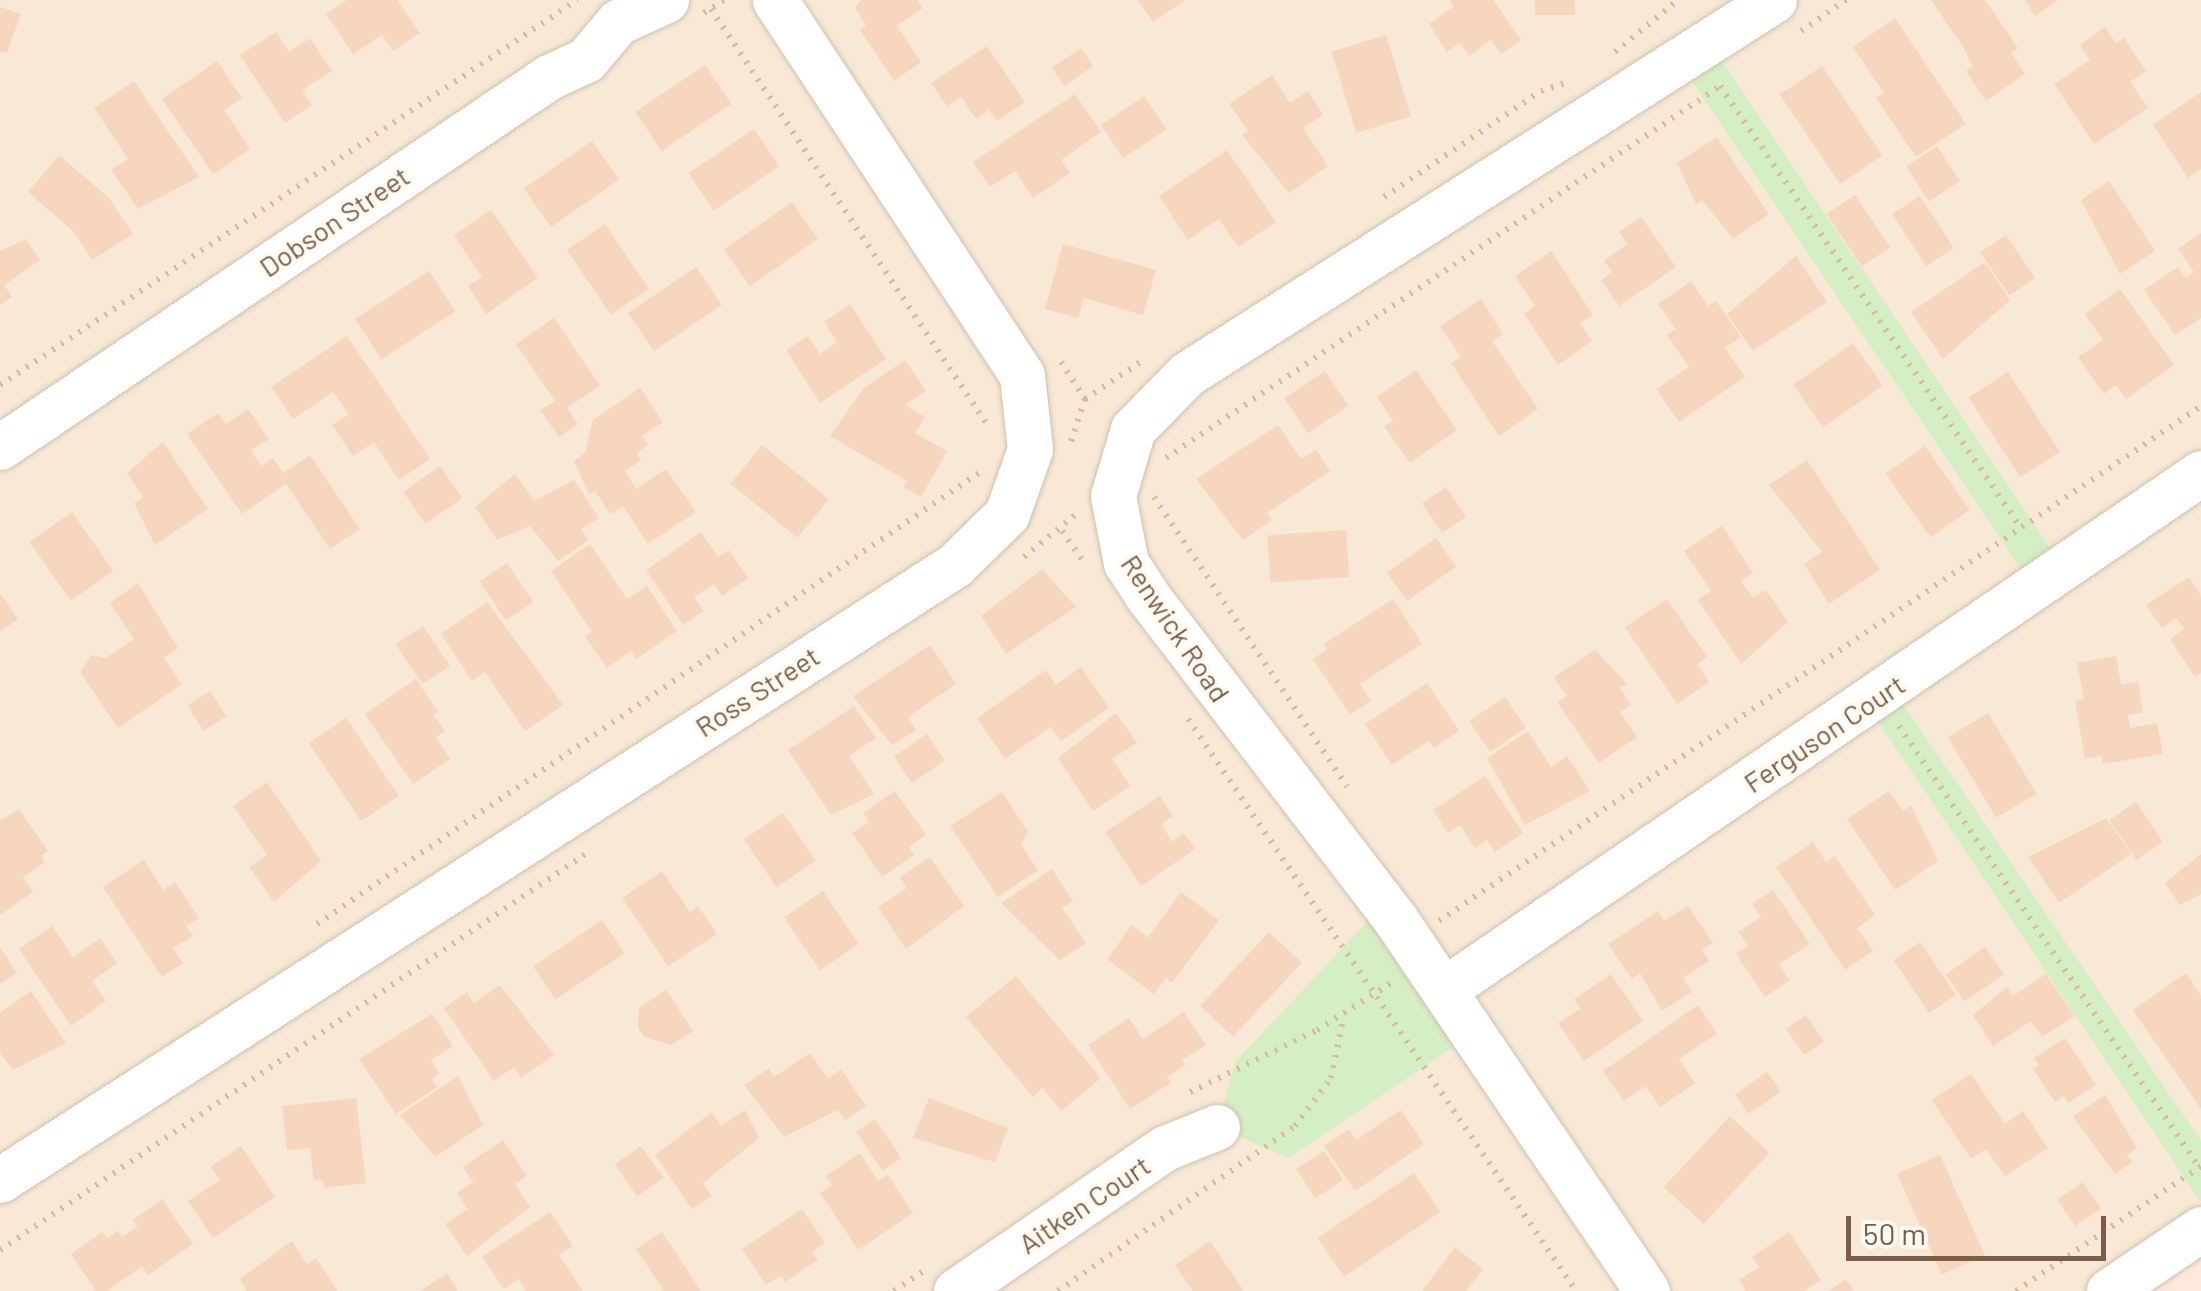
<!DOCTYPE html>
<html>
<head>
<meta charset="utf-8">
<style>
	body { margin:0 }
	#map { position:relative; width:2201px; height:1291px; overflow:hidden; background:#fef6e9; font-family:Barlow,sans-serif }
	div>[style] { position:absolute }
	.residential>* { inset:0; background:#f7e9d6 }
	.commercial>* { inset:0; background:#ffe7dc }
	.green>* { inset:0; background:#d4eec5; transform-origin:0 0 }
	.building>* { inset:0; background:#f6d6be; transform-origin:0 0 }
	.path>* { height:6px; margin-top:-3px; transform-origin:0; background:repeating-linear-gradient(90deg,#dcb9a0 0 2.5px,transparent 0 10.5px) }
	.roads { filter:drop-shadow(0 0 2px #d2bfac) drop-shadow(0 0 2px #d2bfac) }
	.minor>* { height:45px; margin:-22.5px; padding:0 22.5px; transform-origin:22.5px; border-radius:22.5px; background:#fff }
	span { translate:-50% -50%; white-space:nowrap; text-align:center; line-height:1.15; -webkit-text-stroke:8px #fffaf1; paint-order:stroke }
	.street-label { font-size:28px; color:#7b5d49 }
	.scale { position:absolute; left:1846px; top:1216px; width:260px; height:45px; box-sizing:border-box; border:5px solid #7b5d49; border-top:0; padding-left:12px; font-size:30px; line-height:35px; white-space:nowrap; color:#7b5d49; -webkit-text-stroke:8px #fffaf1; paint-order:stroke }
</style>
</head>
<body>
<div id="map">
	<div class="residential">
		<div style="clip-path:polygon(0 0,2201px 0,2201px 1229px,2109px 1291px,0 1291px)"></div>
	</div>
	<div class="commercial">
		<div style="clip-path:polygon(2201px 1229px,2201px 1291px,2109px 1291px)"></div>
	</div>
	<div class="green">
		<div style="left:1709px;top:42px;width:635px;height:36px;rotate:56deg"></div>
		<div style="clip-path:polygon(1892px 688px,2201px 1141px,2201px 1202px,1867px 705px)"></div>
		<div style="clip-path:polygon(1384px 904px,1474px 1033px,1288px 1158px,1217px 1127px,1236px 1061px)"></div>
	</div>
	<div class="building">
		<div style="clip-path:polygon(347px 0,397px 0,420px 33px,393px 51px,382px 35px,353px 54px,326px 14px)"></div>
		<div style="clip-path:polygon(861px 0,917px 0,923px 8px,897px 26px,921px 62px,894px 81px,860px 30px,866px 25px,855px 8px)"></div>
		<div style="clip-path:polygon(1138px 0,1185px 0,1153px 22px)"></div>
		<div style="clip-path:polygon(1449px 0,1493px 0,1521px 40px,1501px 54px,1491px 40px,1469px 56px,1460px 43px,1447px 52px,1429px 24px,1454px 6px)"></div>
		<div style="left:1535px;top:0;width:40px;height:15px"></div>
		<div style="clip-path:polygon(1931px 0,1985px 0,2018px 48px,2011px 53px,2025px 74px,1986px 101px,1966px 71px,1973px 67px,1963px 47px)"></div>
		<div style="clip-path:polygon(2025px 0,2058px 0,2035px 16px)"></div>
		<div style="clip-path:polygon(0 7px,21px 14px,7px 53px,0 51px)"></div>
		<div style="clip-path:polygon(1895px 18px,1966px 124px,1916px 157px,1876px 98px,1884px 93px,1853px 47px)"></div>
		<div style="clip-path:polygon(2105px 27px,2116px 43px,2124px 38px,2146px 71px,2130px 82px,2148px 108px,2094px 144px,2054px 84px,2090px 60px,2080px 45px)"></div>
		<div style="clip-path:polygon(276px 32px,289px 52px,310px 38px,332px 71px,302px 90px,312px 105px,285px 123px,240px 55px)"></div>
		<div style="left:1386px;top:35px;width:85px;height:57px;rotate:73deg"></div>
		<div style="clip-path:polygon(987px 46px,1025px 102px,997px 121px,989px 110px,976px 119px,961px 97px,947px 106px,931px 83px)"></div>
		<div style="left:1081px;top:48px;width:22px;height:35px;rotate:56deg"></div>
		<div style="clip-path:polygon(217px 61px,242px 98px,224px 110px,250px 149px,213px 174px,162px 99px)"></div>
		<div style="left:705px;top:65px;width:47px;height:84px;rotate:56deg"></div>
		<div style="left:1822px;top:66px;width:108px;height:51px;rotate:56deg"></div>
		<div style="clip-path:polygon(1272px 75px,1290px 103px,1308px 91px,1323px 115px,1303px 128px,1328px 166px,1289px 193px,1242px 135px,1248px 131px,1229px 104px)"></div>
		<div style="clip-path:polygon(134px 81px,199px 177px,138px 209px,111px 170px,128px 159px,94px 108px)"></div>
		<div style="clip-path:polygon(2201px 92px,2201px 169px,2188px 178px,2153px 125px)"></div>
		<div style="clip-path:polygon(1075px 94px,1101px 132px,1061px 160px,1070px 173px,1033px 198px,1015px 171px,990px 187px,973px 162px)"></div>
		<div style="left:1144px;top:96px;width:40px;height:52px;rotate:56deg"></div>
		<div style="left:754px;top:129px;width:45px;height:79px;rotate:56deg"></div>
		<div style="clip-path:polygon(1717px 137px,1769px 214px,1733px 239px,1702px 200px,1696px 204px,1677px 163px)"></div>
		<div style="left:592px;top:141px;width:47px;height:83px;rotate:55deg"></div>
		<div style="left:1937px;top:146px;width:42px;height:37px;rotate:57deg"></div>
		<div style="clip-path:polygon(1227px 150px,1276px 222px,1238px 247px,1219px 219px,1188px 240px,1159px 196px)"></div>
		<div style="clip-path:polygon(59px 155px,109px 198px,133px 234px,92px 260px,74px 232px,28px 192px)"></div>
		<div style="clip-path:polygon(2109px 181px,2155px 251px,2120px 274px,2081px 200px)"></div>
		<div style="left:1855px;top:195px;width:63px;height:34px;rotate:56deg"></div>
		<div style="left:1920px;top:196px;width:62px;height:33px;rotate:57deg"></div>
		<div style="left:792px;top:202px;width:45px;height:83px;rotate:55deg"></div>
		<div style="clip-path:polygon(491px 210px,538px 278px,486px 314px,468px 286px,482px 277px,454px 235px)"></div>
		<div style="clip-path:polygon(1641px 217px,1676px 267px,1619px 306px,1601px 280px,1612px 272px,1604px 261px,1627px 244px,1619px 232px)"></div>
		<div style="left:605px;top:224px;width:78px;height:46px;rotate:56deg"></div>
		<div style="clip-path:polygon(2201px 233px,2201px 318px,2175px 335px,2144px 290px,2178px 267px,2186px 278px,2194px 272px,2178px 249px)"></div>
		<div style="left:2006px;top:235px;width:52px;height:31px;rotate:56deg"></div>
		<div style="clip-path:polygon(26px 239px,40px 260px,4px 285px,12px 297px,0 305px,0 251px)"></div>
		<div style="clip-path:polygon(1063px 244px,1156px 270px,1143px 315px,1084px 298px,1078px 318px,1045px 309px)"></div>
		<div style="clip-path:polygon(1551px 251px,1593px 315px,1580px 323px,1592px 341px,1558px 365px,1524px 314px,1535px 306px,1515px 276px)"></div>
		<div style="clip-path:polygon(1796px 256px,1827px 302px,1753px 351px,1727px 314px)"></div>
		<div style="clip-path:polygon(1985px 262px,2010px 300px,1943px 359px,1911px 312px)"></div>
		<div style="left:696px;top:267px;width:46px;height:82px;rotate:56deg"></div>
		<div style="left:429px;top:271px;width:48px;height:88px;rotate:57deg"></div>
		<div style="clip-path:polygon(1691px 281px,1708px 306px,1716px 301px,1741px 337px,1725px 348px,1745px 377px,1679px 422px,1656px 389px,1689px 367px,1667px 335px,1676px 329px,1658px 304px)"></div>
		<div style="clip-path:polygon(2120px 289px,2174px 365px,2126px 399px,2116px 385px,2104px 394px,2078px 357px,2103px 340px,2085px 314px)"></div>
		<div style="clip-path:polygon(1481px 299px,1503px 334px,1492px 341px,1538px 409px,1499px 436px,1451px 363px,1461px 357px,1440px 326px)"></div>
		<div style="clip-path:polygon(850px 304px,886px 359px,820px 403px,786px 350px,808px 336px,820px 354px,837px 342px,824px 322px)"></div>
		<div style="clip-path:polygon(554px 318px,600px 386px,567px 408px,578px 424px,559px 437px,540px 410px,555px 401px,516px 344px)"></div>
		<div style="clip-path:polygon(347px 336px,430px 459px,399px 480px,374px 442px,353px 456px,332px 425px,349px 414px,333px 392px,293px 419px,271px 387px)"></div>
		<div style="left:1853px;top:343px;width:52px;height:73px;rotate:55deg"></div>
		<div style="clip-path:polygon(905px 360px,926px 391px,905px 405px,925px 417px,915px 433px,947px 451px,921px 497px,904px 487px,907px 481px,830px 436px,864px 388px)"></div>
		<div style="clip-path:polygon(1416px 370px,1457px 430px,1410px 463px,1384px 426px,1393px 421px,1377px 397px)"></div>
		<div style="left:1325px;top:371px;width:42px;height:49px;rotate:56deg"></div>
		<div style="left:2008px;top:372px;width:95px;height:47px;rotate:57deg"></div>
		<div style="clip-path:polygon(640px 388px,663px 422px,642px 436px,648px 445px,637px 453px,641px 460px,625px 471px,636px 489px,666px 469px,696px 512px,648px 544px,623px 506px,610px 514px,595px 491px,589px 495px,574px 461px,585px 453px,593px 420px)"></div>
		<div style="clip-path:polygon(248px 409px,269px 439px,251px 450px,261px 466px,273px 458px,283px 473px,310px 455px,360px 529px,330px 549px,286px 484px,242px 514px,187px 434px,218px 413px,226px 424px)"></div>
		<div style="clip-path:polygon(1278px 425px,1301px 459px,1316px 450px,1330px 471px,1267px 513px,1272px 520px,1243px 540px,1196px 479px)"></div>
		<div style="clip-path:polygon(163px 442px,208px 509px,155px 545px,134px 503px,143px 497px,127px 473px)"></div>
		<div style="left:762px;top:445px;width:86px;height:50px;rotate:39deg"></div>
		<div style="left:1925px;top:446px;width:78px;height:48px;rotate:55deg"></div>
		<div style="clip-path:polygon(1807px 460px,1880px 570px,1829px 604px,1804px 564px,1822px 552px,1769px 485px)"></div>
		<div style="left:440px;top:466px;width:39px;height:45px;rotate:55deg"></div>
		<div style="clip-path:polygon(515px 474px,534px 501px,574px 480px,599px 518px,581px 529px,589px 540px,558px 561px,530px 526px,497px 540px,475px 507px)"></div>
		<div style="left:1446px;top:487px;width:36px;height:29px;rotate:56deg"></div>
		<div style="left:72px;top:512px;width:72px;height:52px;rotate:55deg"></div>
		<div style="clip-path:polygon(1722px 526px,1753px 573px,1741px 581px,1753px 598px,1766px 590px,1788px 622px,1741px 664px,1698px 600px,1711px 591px,1684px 551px)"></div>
		<div style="left:1346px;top:530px;width:47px;height:79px;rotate:86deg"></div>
		<div style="clip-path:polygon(701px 532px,718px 557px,729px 550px,748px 578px,722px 596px,714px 584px,694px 597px,704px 611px,683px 625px,646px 570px)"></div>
		<div style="left:1436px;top:538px;width:35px;height:60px;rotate:55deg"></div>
		<div style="clip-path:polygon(590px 544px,627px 599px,647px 586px,677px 631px,636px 659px,631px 651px,607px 668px,585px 636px,592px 632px,551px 571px)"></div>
		<div style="left:507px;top:563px;width:47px;height:33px;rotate:56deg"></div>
		<div style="clip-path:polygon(1042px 569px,1076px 607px,1006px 654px,981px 616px)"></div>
		<div style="clip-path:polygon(2189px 577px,2201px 596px,2201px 673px,2195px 677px,2170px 639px,2184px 629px,2177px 618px,2162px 628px,2146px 605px)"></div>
		<div style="clip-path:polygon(138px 583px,178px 648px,164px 658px,182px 684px,118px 728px,80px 672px,92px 655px,106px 658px,134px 639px,110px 603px)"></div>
		<div style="clip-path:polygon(0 593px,18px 619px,0 632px)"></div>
		<div style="clip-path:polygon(1393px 599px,1422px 644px,1360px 684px,1371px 701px,1350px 714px,1313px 659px,1327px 649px,1324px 644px)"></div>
		<div style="clip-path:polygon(1667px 599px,1707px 657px,1697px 664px,1709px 682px,1677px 704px,1625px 627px)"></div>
		<div style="clip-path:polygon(487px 602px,563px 705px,525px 731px,485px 672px,472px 681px,441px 634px)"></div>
		<div style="left:423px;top:626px;width:48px;height:33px;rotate:56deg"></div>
		<div style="clip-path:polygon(930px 645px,956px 684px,908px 717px,916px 730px,892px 745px,853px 696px)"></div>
		<div style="clip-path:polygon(1595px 650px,1627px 684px,1620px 688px,1631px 705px,1620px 712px,1637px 737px,1599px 763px,1557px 702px,1567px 696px,1554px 677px)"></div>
		<div style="clip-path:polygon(2116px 656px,2121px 685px,2138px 682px,2143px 712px,2128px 715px,2130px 728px,2157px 723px,2163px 754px,2103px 764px,2102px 756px,2085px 759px,2075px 701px,2084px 699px,2077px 663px)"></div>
		<div style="clip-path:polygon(1081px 667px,1109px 708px,1061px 741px,1051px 727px,1005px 759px,977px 718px,1046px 670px,1056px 685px)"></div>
		<div style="clip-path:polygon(416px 679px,438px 712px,433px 715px,445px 731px,436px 737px,450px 759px,413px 784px,365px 714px)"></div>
		<div style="clip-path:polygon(1427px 683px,1459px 731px,1434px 748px,1429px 741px,1392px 765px,1365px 724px)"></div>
		<div style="left:210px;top:691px;width:30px;height:27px;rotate:57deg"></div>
		<div style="left:1505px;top:697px;width:37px;height:43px;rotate:56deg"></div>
		<div style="clip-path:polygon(854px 706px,876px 738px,849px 756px,874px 794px,831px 815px,788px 750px)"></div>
		<div style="clip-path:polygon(1116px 713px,1137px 743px,1112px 759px,1130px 786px,1093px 811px,1058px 758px)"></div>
		<div style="left:1988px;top:713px;width:94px;height:47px;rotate:59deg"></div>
		<div style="left:346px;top:718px;width:94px;height:45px;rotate:56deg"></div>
		<div style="clip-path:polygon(1528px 731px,1551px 767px,1567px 756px,1590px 791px,1525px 825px,1487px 758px)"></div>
		<div style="left:927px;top:734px;width:32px;height:40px;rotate:56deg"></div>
		<div style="clip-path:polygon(1485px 776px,1523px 833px,1495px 852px,1487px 840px,1475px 848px,1460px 825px,1448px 833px,1433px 810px)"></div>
		<div style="clip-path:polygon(267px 782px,321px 861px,274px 902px,249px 867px,267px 855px,233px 806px)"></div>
		<div style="clip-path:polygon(895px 791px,926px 835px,909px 847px,914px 855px,882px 877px,852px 833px,869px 822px,863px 813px)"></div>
		<div style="clip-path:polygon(1889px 791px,1903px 811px,1911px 805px,1938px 861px,1895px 890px,1847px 819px)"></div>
		<div style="clip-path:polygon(1002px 792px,1028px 832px,1021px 845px,1038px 870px,998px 897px,950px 826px)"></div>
		<div style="clip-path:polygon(1160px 796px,1173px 816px,1161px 824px,1172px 841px,1184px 833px,1195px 849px,1141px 886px,1105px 832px)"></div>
		<div style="left:2136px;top:802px;width:48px;height:32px;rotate:56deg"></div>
		<div style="clip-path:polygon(19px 809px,48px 851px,41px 856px,45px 862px,23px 877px,33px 892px,0 915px,0 821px)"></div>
		<div style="left:783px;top:813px;width:58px;height:47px;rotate:56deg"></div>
		<div style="clip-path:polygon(2106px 818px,2131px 854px,2059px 903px,2028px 857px)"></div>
		<div style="clip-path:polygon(1813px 842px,1826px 862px,1835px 856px,1875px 915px,1857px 928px,1873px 951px,1845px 970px,1776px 867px)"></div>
		<div style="clip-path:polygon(2201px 854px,2201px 894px,2180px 905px,2165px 883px)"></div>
		<div style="clip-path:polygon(930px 857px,964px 906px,906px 949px,878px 907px,907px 888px,900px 877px)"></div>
		<div style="clip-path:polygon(144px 860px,163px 890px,175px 882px,199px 918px,186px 926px,193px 936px,173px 948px,183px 963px,162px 977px,103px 887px)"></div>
		<div style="clip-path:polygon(1052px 869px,1073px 901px,1062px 908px,1086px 943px,1060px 960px,1001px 903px)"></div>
		<div style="clip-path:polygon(662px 871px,690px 912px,698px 906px,717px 934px,668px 966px,622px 898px)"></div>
		<div style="clip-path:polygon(1773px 890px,1810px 944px,1779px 964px,1790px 980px,1765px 997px,1736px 954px,1748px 946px,1738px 932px,1761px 917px,1752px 904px)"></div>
		<div style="left:823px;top:891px;width:64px;height:47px;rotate:56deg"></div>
		<div style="clip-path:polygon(1181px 892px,1219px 920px,1172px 983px,1166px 978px,1154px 994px,1107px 959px,1132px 925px,1148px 937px)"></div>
		<div style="clip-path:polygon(1688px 906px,1713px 943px,1702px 950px,1709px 961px,1683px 978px,1692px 992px,1662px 1011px,1640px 973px,1632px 979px,1608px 944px,1658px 911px,1664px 921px)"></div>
		<div style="left:602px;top:920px;width:40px;height:83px;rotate:56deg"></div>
		<div style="clip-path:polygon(52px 926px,73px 957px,100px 938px,117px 963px,92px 981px,106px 1001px,71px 1026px,19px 949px)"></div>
		<div style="left:1269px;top:932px;width:45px;height:101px;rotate:43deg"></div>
		<div style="left:1920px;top:942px;width:64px;height:32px;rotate:56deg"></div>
		<div style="clip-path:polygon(0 947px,17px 973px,0 984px)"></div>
		<div style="left:1985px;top:947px;width:33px;height:48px;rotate:55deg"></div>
		<div style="clip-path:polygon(2186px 973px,2201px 996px,2201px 1109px,2133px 1010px)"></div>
		<div style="clip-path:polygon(1611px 974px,1643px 1021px,1584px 1061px,1558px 1023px,1580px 1009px,1574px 999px)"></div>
		<div style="clip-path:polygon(2046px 974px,2075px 1016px,2042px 1037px,2031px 1021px,1993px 1046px,1973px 1015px,2007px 987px,2013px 996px)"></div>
		<div style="clip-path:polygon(1016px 976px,1101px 1078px,1061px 1111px,1043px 1088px,1033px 1097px,966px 1017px)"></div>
		<div style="clip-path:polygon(500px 985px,554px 1055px,521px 1078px,514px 1067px,494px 1081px,444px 1008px,467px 992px,474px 1003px)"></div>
		<div style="clip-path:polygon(666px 990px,693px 1031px,671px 1045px,644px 1037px,638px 1028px,639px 1008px)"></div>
		<div style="clip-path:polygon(31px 991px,66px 1043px,13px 1070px,0 1053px,0 1013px)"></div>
		<div style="clip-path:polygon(1698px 1005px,1717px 1034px,1679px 1059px,1695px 1083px,1660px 1107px,1646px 1086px,1624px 1101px,1603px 1071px)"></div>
		<div style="clip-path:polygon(1184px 1012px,1206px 1045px,1182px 1060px,1185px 1065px,1167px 1077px,1171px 1083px,1130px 1109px,1088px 1045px,1129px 1018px,1143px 1039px)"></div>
		<div style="clip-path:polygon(432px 1014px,453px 1046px,431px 1060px,439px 1074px,432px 1079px,437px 1087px,396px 1114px,359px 1059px)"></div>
		<div style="left:1806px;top:1015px;width:32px;height:24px;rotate:56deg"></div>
		<div style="clip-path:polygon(2065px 1038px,2096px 1085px,2068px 1103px,2064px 1096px,2055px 1102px,2033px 1069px,2039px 1065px,2034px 1058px)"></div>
		<div style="clip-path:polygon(810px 1053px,828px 1079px,841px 1069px,866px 1106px,845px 1120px,838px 1110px,784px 1137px,744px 1085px,769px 1068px,774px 1077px)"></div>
		<div style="left:1767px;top:1072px;width:24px;height:39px;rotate:55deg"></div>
		<div style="clip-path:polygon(1971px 1074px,2005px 1124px,2023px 1111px,2048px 1148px,2005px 1176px,1986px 1149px,1971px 1159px,1932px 1100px)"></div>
		<div style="clip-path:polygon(458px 1076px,483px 1125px,435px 1157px,400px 1115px)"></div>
		<div style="clip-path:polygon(2105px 1095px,2137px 1148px,2127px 1155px,2132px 1162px,2115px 1174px,2073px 1116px)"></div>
		<div style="clip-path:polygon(356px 1098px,366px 1183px,324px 1188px,323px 1180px,314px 1181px,310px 1148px,287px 1150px,282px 1106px)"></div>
		<div style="clip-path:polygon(929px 1098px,1008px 1128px,995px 1162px,913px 1138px)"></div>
		<div style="clip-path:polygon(745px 1110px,759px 1138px,703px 1183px,712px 1196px,692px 1209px,655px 1155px,712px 1112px,721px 1126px)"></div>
		<div style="clip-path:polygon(1401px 1110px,1424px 1144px,1355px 1191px,1324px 1146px,1349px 1129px,1356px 1140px)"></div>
		<div style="left:1730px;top:1116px;width:54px;height:97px;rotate:43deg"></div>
		<div style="left:875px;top:1119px;width:47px;height:23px;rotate:56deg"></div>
		<div style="clip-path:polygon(503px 1140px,527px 1176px,515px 1184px,530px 1207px,467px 1256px,445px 1224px,468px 1209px,457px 1193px,473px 1182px,463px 1167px)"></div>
		<div style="clip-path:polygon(241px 1146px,275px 1197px,213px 1238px,188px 1201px,220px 1180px,210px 1167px)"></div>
		<div style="left:641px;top:1146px;width:39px;height:32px;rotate:55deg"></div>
		<div style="left:1324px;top:1151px;width:35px;height:33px;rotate:57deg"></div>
		<div style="clip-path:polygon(860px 1153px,878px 1181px,888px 1175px,913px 1213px,858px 1250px,820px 1193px,832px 1185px,826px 1176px)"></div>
		<div style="left:1940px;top:1155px;width:110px;height:47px;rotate:66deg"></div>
		<div style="left:1414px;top:1173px;width:47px;height:116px;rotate:56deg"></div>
		<div style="left:2083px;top:1182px;width:32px;height:31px;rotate:56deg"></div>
		<div style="clip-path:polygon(162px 1199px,193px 1244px,148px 1275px,142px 1266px,107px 1291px,96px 1291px,71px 1254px,102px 1232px,107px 1238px,118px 1231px,122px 1237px,137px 1227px,133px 1220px)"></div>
		<div style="clip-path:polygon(802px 1209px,825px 1243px,812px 1252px,818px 1260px,785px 1282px,781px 1275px,766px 1285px,742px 1249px)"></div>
		<div style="clip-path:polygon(550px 1212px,573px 1246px,559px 1255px,583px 1291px,526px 1291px,519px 1279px,504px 1289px,482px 1257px)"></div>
		<div style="clip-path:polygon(662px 1232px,701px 1291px,664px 1291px,636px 1249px)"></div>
		<div style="clip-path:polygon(1789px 1232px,1821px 1280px,1804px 1291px,1746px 1291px,1739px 1280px,1759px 1267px,1752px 1257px)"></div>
		<div style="clip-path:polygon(292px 1241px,307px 1264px,316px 1258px,338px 1291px,247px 1291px,240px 1279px)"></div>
		<div style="clip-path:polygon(1210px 1241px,1244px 1291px,1193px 1291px,1175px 1265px)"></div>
		<div style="clip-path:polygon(1455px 1247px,1483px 1269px,1466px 1291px,1422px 1291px)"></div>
		<div style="clip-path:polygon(447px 1273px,458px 1291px,420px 1291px)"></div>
		<div style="clip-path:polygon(1846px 1279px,1854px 1291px,1828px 1291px)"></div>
	</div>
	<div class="path">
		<div style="left:711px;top:9px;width:498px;rotate:56.4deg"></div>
		<div style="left:704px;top:13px;width:24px;rotate:-33deg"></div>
		<div style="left:1801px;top:31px;width:55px;rotate:-34.6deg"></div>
		<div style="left:1615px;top:52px;width:82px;rotate:-39.5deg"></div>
		<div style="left:1720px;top:86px;width:535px;rotate:55.75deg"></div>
		<div style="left:1384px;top:197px;width:189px;rotate:-34deg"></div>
		<div style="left:1541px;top:91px;width:28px;rotate:-18deg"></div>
		<div style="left:1061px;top:362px;width:44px;rotate:57deg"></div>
		<div style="left:1085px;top:399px;width:48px;rotate:108.1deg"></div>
		<div style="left:0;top:385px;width:694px;rotate:-33.71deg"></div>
		<div style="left:1085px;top:399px;width:69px;rotate:-33.7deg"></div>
		<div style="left:1166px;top:458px;width:667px;rotate:-33.88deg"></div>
		<div style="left:1154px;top:497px;width:348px;rotate:56.3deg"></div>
		<div style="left:1062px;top:531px;width:39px;rotate:55deg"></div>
		<div style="left:1024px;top:557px;width:66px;rotate:-39.5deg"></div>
		<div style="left:1188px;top:719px;width:691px;rotate:55.85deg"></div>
		<div style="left:1899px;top:726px;width:533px;rotate:55.77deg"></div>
		<div style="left:1439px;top:921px;width:920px;rotate:-34.05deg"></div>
		<div style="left:317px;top:924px;width:802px;rotate:-34.28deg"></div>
		<div style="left:1190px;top:1092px;width:141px;rotate:-26deg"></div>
		<div style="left:1317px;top:1030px;width:90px;rotate:-32.3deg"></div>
		<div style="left:0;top:1250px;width:709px;rotate:-34.07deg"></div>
		<div style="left:894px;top:1291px;width:34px;rotate:-34deg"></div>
		<div style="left:1058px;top:1291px;width:289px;rotate:-34.8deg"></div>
		<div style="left:1295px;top:1126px;width:60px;rotate:-53.1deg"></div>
		<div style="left:1331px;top:1078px;width:63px;rotate:-78.2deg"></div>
		<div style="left:2016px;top:1291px;width:223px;rotate:-34deg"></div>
	</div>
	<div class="roads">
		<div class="minor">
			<div style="left:0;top:447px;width:662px;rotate:-33.98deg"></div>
			<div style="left:549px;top:77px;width:41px;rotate:-24.7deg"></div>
			<div style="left:586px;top:60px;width:50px;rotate:-49.9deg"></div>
			<div style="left:618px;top:22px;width:53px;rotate:-24.6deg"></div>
			<div style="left:1445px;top:989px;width:915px;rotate:-34.32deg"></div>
			<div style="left:0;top:1180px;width:1136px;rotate:-32.78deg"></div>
			<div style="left:955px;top:565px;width:73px;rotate:-44.4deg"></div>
			<div style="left:1007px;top:514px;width:69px;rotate:-70.5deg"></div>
			<div style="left:1030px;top:449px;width:74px;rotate:-96.2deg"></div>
			<div style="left:1022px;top:375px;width:449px;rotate:-123.4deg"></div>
			<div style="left:956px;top:1291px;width:253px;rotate:-34.4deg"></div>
			<div style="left:1165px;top:1148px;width:56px;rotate:-22deg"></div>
			<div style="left:1647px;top:1291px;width:448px;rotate:-124.1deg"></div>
			<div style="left:1396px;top:920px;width:409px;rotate:-127.5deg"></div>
			<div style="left:1147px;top:595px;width:38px;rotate:-123deg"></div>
			<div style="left:1126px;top:563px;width:68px;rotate:-101deg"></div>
			<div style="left:1113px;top:496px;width:70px;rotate:-73.4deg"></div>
			<div style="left:1133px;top:429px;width:77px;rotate:-45.5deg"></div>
			<div style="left:1187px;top:374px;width:696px;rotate:-32.5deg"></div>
			<div style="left:2109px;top:1291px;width:111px;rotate:-34deg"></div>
		</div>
	</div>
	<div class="street-label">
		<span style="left:334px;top:221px;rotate:-34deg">Dobson Street</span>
		<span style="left:1176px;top:628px;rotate:56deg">Renwick Road</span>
		<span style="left:757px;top:691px;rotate:-33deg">Ross Street</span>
		<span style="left:1824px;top:733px;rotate:-34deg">Ferguson Court</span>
		<span style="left:1084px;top:1204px;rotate:-34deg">Aitken Court</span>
	</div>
	<div class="scale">50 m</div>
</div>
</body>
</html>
